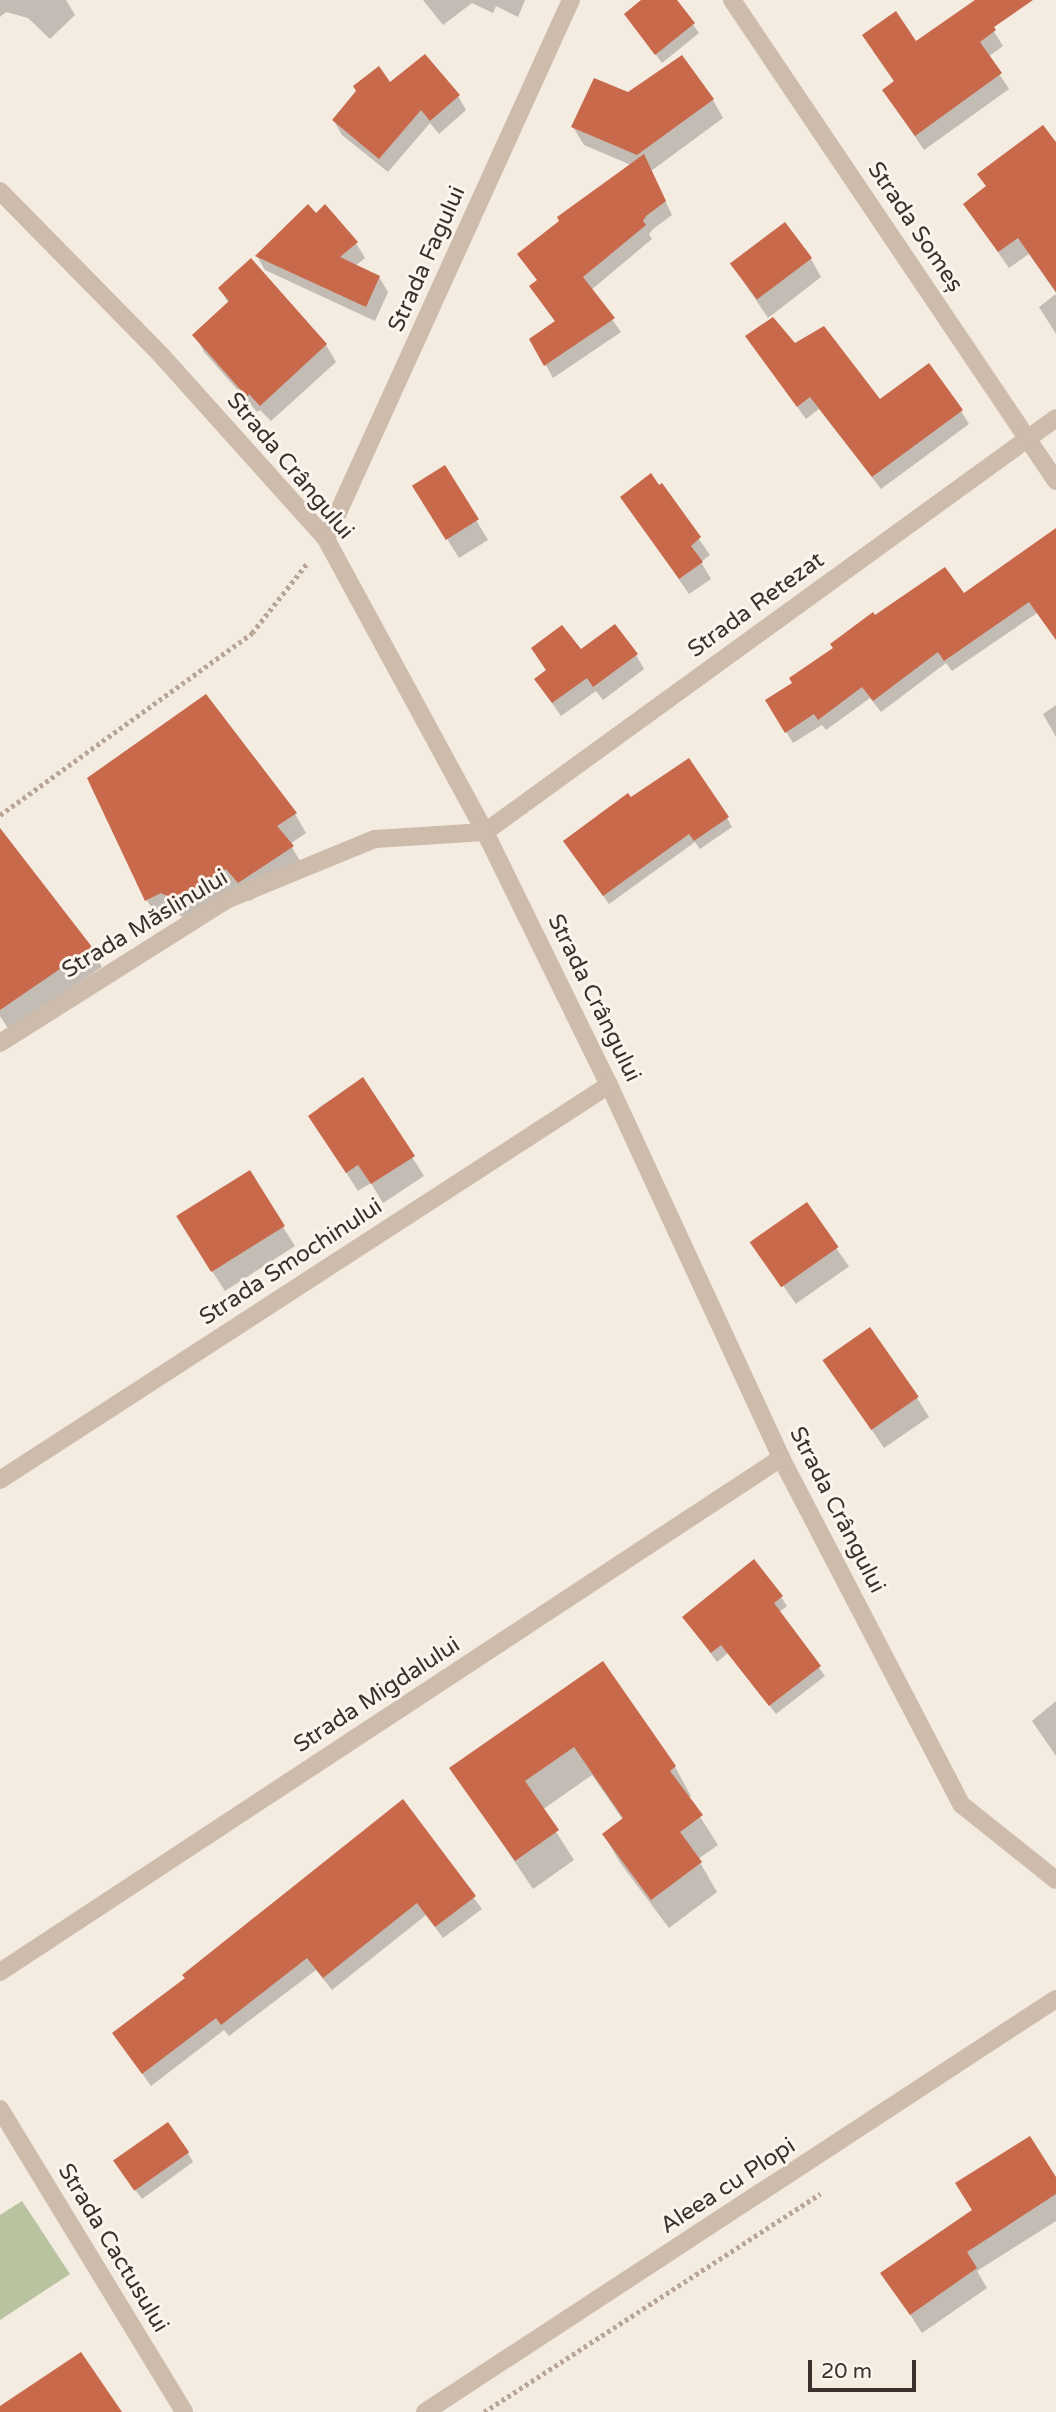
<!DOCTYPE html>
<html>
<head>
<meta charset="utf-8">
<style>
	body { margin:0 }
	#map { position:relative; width:1056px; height:2412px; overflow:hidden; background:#f4ebe1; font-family:"Varela Round",sans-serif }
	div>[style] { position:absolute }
	.green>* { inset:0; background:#b8c4a0 }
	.shadow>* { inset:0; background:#0003; transform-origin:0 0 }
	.building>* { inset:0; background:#c8694b; transform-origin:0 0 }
	.path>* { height:4.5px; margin-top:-2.25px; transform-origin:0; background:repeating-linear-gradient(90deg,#b9a596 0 3.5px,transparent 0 7px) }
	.minor>* { height:18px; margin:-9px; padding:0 9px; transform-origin:9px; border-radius:9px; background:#cdbbac }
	span { translate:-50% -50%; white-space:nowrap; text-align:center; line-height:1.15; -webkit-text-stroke:6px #fbf5ee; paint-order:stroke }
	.street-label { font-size:23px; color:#3b302b }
	.scale { position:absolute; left:808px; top:2360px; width:108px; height:32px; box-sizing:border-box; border:4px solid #3b302b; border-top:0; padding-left:9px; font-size:21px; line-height:24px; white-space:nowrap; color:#3b302b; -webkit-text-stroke:5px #fbf5ee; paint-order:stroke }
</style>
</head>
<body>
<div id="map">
	<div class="green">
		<div style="clip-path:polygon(22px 2201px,70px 2274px,0 2320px,0 2215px)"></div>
	</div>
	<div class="shadow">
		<div style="clip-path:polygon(0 0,66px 0,75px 15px,50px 39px,28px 18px,6px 12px,0 17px)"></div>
		<div style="clip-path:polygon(423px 0,525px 0,518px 17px,496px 6px,493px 13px,472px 3px,443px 25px)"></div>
		<div style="clip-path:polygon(644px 0,675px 0,699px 33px,662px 63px,632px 23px)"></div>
		<div style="clip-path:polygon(975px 2px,1003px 46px,988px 57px,1009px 89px,924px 150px,884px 91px,895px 83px,873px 51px,916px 43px)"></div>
		<div style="clip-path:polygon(390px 85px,458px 96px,466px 110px,439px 134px,430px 123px,388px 172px,342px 135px,334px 121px)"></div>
		<div style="clip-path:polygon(628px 94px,713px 100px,723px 118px,651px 171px,672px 215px,653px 229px,649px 234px,652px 239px,591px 290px,621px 332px,553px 378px,532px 340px,556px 323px,531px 287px,538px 281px,519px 254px,631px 165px,584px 145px,573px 127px)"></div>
		<div style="clip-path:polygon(1056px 146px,1056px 293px,1029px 254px,1009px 268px,965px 204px)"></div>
		<div style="clip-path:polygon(315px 216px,356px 243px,365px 258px,355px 266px,379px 277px,388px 292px,375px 321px,265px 270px,257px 256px)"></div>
		<div style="clip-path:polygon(811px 259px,821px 277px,768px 318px,731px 263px)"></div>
		<div style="clip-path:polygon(251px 261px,326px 345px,336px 362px,271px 421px,260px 410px,257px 412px,204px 352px,195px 335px,229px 304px,220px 289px)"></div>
		<div style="clip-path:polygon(1056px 294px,1056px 334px,1039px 307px)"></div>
		<div style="clip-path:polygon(747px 337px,794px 346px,879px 402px,961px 411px,969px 424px,881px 489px,819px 409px,806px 419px)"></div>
		<div style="clip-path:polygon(444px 467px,488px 540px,459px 558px,426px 505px)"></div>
		<div style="clip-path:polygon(662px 486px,710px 555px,701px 562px,711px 579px,689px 594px,623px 498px)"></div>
		<div style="clip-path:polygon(1056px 548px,1056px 639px,1037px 613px,952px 671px,946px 663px,881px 712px,870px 698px,826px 730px,822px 725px,793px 743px,767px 701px,794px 684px,874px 617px,963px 596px)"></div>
		<div style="clip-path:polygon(533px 649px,636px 655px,644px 669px,603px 700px,596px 691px,561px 716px,536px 680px,547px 672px)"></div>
		<div style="clip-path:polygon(1056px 705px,1056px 737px,1043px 714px)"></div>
		<div style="clip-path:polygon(630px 800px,727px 818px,732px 827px,700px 849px,695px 842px,609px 904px,565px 842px)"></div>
		<div style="clip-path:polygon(295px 814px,306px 833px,290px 844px,303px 866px,250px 901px,238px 887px,187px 919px,173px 912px,158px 919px,147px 900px)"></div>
		<div style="clip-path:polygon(0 833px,91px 948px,102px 967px,9px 1030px,0 1016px)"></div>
		<div style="clip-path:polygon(363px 1079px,424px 1176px,383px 1203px,371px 1183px,358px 1191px,322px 1135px,318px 1108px)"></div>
		<div style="clip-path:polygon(249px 1173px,295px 1246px,225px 1291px,190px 1237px)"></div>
		<div style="left:806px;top:1205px;width:75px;height:65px;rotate:55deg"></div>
		<div style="clip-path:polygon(825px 1361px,917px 1398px,929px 1417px,884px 1448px)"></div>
		<div style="clip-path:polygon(781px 1597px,787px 1606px,778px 1613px,825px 1676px,776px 1714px,728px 1653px,717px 1662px,684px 1617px)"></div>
		<div style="clip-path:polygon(602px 1663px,675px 1767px,691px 1796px,688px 1798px,718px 1845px,698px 1859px,717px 1892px,669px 1928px,621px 1864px,604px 1835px,623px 1820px,592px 1775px,542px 1810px,574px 1860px,533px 1889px,452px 1768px)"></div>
		<div style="clip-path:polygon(1056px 1701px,1056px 1756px,1032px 1721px)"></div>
		<div style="clip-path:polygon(402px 1802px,482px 1909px,443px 1938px,426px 1915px,332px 1990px,316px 1970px,229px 2036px,224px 2030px,151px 2086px,114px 2034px,187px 1979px)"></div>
		<div style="clip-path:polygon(188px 2153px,193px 2162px,142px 2199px,121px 2170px)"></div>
		<div style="clip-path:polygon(1056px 2180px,1056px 2221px,977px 2271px,987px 2288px,922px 2333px,883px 2273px)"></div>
	</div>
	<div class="building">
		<div style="clip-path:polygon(641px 0,677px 0,695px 23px,655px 55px,624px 14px)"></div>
		<div style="clip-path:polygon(975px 0,1033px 0,994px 27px,996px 30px,980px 42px,1002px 73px,915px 136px,882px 90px,894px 81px,862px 35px,896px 11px,916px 41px)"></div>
		<div style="clip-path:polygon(425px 54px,460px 95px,430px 121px,421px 110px,379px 159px,332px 120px,356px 91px,353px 86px,379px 66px,390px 82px)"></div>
		<div style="clip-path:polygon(682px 55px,714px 99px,637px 155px,571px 127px,594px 78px,628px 92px)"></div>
		<div style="clip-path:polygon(1043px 125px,1056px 142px,1056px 292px,1018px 238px,998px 252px,963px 204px,986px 186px,977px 174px)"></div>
		<div style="clip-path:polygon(644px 154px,666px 201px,646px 216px,643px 221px,646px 225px,583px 277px,615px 318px,544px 366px,529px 339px,555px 321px,529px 286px,537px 280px,517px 254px,559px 221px,557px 217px)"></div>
		<div style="clip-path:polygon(308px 204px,316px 213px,325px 204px,358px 242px,340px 257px,380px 276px,366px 307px,255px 256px)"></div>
		<div style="left:785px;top:222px;width:45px;height:69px;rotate:53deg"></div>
		<div style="clip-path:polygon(251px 258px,327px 344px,260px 406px,249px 394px,247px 397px,192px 335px,229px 301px,218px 288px)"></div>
		<div style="clip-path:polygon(773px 317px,795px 343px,824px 326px,880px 399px,929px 363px,963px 410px,872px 477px,810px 397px,797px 407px,745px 336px)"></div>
		<div style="left:445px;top:465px;width:64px;height:39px;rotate:58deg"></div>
		<div style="clip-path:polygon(651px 473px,659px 485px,662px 483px,701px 537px,691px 546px,703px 562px,679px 579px,620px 497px)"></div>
		<div style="clip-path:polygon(1056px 528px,1056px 640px,1029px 602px,944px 661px,938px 652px,873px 701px,862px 687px,818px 720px,814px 714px,785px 733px,765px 700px,792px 683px,789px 678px,833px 648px,830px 644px,873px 612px,875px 615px,945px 567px,964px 593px)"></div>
		<div style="clip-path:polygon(615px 624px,638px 654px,593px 687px,587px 678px,552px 703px,534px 679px,546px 670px,531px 648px,562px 625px,581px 649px)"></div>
		<div style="clip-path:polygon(206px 694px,297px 813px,277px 826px,294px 846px,238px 883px,226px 869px,175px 900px,161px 893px,145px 901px,87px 778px)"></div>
		<div style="clip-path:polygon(689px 758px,729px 817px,694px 841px,689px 834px,603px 896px,563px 841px,628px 793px,631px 797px)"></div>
		<div style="clip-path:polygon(0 828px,92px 947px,0 1010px)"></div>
		<div style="clip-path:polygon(363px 1077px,415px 1156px,371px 1184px,358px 1165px,346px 1173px,308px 1116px)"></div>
		<div style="left:250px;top:1170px;width:66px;height:87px;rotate:58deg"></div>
		<div style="left:807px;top:1202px;width:55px;height:70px;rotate:55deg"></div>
		<div style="left:870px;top:1327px;width:85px;height:58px;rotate:55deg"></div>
		<div style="clip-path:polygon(754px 1559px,783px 1596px,774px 1603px,821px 1666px,769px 1706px,721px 1645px,711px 1653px,682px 1617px)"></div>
		<div style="clip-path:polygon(603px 1661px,676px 1766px,670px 1771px,703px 1815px,680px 1832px,702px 1862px,651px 1900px,602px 1834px,623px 1818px,574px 1747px,525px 1781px,559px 1830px,515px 1861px,449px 1768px)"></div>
		<div style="clip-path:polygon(403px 1799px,476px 1896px,435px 1927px,417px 1903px,323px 1978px,307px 1958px,221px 2025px,216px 2018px,142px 2074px,112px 2033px,185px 1978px,182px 1975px)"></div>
		<div style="left:168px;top:2122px;width:37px;height:67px;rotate:55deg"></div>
		<div style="clip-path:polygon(1030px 2136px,1056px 2177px,1056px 2194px,967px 2252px,977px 2268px,910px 2315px,880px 2273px,972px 2210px,955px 2183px)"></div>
		<div style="clip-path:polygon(81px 2352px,122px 2412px,0 2412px,0 2406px)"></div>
	</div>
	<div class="path">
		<div style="left:0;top:815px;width:311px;rotate:-35.8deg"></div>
		<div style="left:252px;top:633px;width:90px;rotate:-51.7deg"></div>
		<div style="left:484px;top:2412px;width:401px;rotate:-33deg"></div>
	</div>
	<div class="minor">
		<div style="left:732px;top:0;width:580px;rotate:56.04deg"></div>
		<div style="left:0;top:191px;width:231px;rotate:45.5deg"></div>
		<div style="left:162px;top:356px;width:246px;rotate:48.1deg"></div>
		<div style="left:326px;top:539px;width:333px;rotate:61.5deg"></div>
		<div style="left:485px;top:832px;width:282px;rotate:63.9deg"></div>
		<div style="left:609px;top:1085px;width:411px;rotate:65.2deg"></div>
		<div style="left:781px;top:1458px;width:391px;rotate:62.5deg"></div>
		<div style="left:962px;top:1805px;width:120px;rotate:38.6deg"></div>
		<div style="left:326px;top:539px;width:592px;rotate:-65.56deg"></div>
		<div style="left:485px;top:832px;width:705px;rotate:-35.94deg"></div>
		<div style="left:0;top:1043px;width:267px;rotate:-32.3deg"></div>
		<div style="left:226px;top:900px;width:161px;rotate:-22.3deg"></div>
		<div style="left:375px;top:839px;width:110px;rotate:-3.6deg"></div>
		<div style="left:0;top:1480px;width:726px;rotate:-32.97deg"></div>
		<div style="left:0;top:1972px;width:935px;rotate:-33.35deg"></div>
		<div style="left:0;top:2109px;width:354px;rotate:58.7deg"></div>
		<div style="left:425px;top:2412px;width:754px;rotate:-33.21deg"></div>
	</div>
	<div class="street-label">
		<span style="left:915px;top:227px;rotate:56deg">Strada Someș</span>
		<span style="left:427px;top:259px;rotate:-66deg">Strada Fagului</span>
		<span style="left:290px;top:466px;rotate:50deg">Strada Crângului</span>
		<span style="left:756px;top:605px;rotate:-36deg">Strada Retezat</span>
		<span style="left:145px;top:924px;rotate:-31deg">Strada Măslinului</span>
		<span style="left:594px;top:998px;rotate:64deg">Strada Crângului</span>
		<span style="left:291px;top:1262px;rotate:-33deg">Strada Smochinului</span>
		<span style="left:837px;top:1510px;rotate:63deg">Strada Crângului</span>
		<span style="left:377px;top:1695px;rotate:-33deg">Strada Migdalului</span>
		<span style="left:728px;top:2186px;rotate:-33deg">Aleea cu Plopi</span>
		<span style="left:113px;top:2248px;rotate:59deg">Strada Cactusului</span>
	</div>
	<div class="scale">20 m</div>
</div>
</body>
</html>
